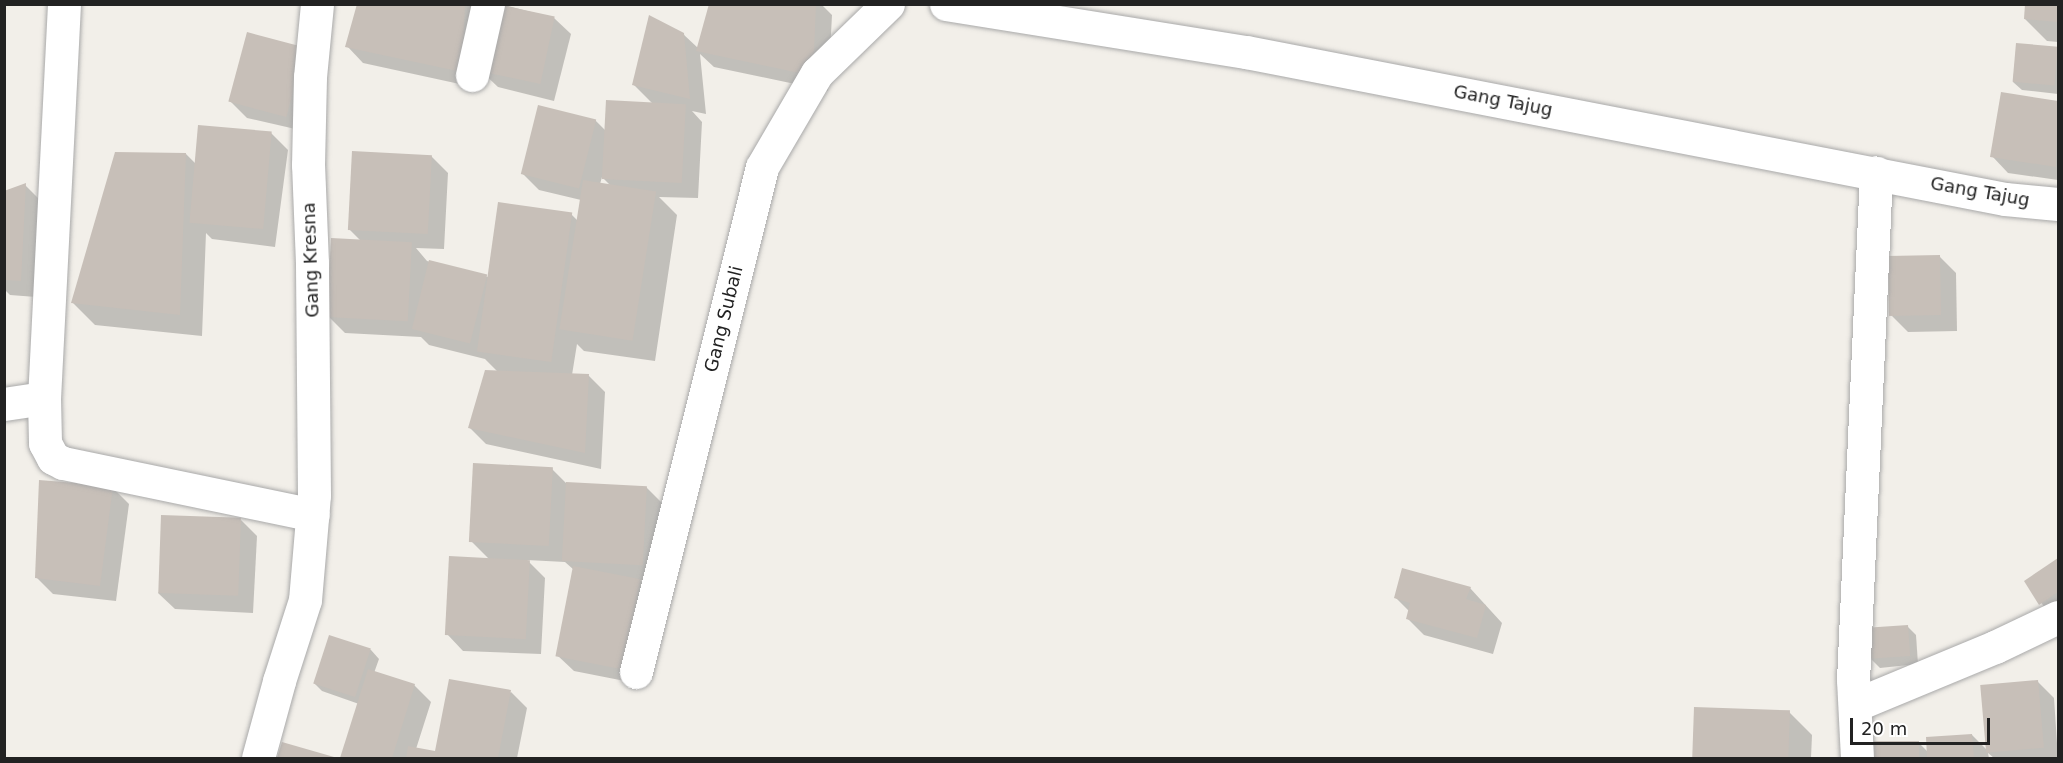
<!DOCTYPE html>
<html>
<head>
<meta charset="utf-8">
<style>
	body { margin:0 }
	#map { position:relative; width:2063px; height:763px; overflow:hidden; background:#f2efe9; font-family:"DejaVu Sans",sans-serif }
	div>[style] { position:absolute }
	.shadow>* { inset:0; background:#0003 }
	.building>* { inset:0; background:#c7bfb8; transform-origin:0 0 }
	.roads { filter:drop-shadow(0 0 2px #a9a9a9) drop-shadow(0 0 2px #a9a9a9) }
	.street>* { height:33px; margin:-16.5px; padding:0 16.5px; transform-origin:16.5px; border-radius:16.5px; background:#fff }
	span { translate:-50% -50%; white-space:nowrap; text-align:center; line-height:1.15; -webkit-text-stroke:4.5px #fff; paint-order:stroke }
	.street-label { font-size:18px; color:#222 }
	.frame { position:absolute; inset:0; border:6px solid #222; pointer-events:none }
	.scale { position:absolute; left:1850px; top:718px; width:140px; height:27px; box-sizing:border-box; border:3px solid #222; border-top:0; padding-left:8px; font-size:18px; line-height:21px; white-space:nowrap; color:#222; -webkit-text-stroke:4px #fff; paint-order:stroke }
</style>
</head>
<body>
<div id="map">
	<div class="shadow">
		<div style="clip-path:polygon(359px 4px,474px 4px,478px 88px,363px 63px,347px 46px)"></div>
		<div style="clip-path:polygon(500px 4px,554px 18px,571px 34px,554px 101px,498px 87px,481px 71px)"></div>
		<div style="clip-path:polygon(evenodd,710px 4px,821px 4px,832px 15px,828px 91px,714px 67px,700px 54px,706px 114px,692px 111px,702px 122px,698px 198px,659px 197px,677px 215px,655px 361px,584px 351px,577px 344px,572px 375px,589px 376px,605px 392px,601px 469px,486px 444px,470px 428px,498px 372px,485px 359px,429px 345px,421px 337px,345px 333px,329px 317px,361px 241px,349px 229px,431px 156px,448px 173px,444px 249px,416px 248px,427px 261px,488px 277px,571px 214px,578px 221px,581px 200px,539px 190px,522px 173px,595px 120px,606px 131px,653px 104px,634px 85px,683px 34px,698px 48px,710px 4px,602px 177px,611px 186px,600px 184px,602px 177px)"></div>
		<div style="clip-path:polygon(2026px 4px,2058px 4px,2058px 42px,2047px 41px,2025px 19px)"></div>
		<div style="clip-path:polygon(2017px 45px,2058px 48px,2058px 94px,2022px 90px,2013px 82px)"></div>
		<div style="clip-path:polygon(320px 64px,304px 131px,247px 118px,231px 102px)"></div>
		<div style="clip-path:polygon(2002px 94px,2058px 103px,2058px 180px,2008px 173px,1992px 156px)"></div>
		<div style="clip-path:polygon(271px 133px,288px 150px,275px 247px,212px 239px,206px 233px,202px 336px,95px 325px,73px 303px,186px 154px,198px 166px)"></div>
		<div style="clip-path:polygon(25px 185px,41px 201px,36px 297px,10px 295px,4px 289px,4px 193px)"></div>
		<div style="clip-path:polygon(1939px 256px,1956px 273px,1957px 331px,1908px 332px,1892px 316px)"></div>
		<div style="clip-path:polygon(552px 469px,567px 484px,646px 487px,663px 504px,659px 580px,640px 580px,657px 596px,640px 684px,574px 671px,557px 655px,574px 570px,565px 562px,527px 560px,545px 578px,541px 654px,463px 651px,447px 634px,489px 559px,471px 541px)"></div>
		<div style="clip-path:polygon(112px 487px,129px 504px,116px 601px,53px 594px,36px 577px)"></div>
		<div style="clip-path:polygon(241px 520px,257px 536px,253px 613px,175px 609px,158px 593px)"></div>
		<div style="clip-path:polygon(2058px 560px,2058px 606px,2048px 612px,2026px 582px)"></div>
		<div style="clip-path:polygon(1470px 588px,1502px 623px,1493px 654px,1424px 635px,1408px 619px,1409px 611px,1396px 598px)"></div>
		<div style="clip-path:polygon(1907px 626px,1916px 635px,1918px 664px,1880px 668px,1871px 659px)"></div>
		<div style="clip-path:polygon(330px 637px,371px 650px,379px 659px,374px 673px,414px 685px,431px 702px,416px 749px,436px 753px,511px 692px,527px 708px,517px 758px,342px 758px,359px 704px,322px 691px,314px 683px)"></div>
		<div style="clip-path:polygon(2037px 681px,2054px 698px,2058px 758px,1994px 758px,1988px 753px,1989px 758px,1871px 758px,1919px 743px,1929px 753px,1972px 735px,1988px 751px)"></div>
		<div style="clip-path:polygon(1695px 708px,1789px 712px,1812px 735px,1811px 758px,1693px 758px)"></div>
		<div style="clip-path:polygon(283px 744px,334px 758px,278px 758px)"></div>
	</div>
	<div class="building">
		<div style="clip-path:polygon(357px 4px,465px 4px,462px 72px,345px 47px)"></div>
		<div style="left:496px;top:4px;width:60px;height:69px;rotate:12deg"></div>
		<div style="clip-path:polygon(709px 4px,816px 4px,813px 76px,696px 51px)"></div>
		<div style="clip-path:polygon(2025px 4px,2058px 4px,2058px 22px,2024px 19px)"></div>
		<div style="clip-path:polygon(649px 15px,684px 33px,690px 99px,632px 85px)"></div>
		<div style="left:247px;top:32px;width:60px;height:72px;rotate:15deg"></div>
		<div style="left:2016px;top:43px;width:42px;height:39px;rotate:5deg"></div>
		<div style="clip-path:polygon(2001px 92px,2058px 101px,2056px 167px,1990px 157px)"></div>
		<div style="left:606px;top:100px;width:80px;height:79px;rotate:3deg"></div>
		<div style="left:538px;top:105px;width:60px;height:71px;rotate:14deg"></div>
		<div style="left:198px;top:125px;width:74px;height:98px;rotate:5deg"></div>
		<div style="left:352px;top:151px;width:80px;height:79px;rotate:3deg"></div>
		<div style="clip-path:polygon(115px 152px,186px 153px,180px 315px,71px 303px)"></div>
		<div style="left:583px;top:180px;width:74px;height:151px;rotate:9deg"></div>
		<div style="clip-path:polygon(26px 183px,21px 281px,4px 280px,4px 191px)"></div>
		<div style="left:498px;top:202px;width:75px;height:151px;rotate:8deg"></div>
		<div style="left:331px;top:238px;width:81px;height:79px;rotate:3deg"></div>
		<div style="left:1940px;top:255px;width:60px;height:52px;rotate:89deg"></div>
		<div style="left:429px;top:260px;width:60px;height:71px;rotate:14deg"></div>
		<div style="clip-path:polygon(485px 370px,589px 374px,585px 453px,468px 428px)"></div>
		<div style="left:473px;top:463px;width:80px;height:79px;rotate:3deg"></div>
		<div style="clip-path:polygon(39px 480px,113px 486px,100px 586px,35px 578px)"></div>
		<div style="left:566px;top:482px;width:81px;height:79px;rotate:3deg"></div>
		<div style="left:161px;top:515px;width:80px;height:78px;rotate:2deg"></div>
		<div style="left:449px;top:556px;width:81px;height:79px;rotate:3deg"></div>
		<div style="clip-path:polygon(2058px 558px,2058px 592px,2039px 605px,2024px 581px)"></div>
		<div style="left:573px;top:566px;width:69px;height:92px;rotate:11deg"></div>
		<div style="clip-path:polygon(1402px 568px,1471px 587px,1466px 599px,1486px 605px,1477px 638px,1406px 619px,1410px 603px,1394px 598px)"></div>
		<div style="left:1908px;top:625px;width:31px;height:41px;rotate:86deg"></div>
		<div style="left:329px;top:635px;width:44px;height:51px;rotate:18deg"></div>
		<div style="clip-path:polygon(368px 669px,415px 684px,392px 758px,340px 758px)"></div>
		<div style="clip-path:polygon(449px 679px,511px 690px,498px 758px,406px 758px,408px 746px,435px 751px)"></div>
		<div style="left:2038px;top:680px;width:68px;height:58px;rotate:85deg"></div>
		<div style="left:1694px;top:707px;width:96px;height:51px;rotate:2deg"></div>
		<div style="clip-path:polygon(1972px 734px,1974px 758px,1927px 758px,1926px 737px)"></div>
		<div style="left:1869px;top:741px;width:50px;height:17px"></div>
		<div style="clip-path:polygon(282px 742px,334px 757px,334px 758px,277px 758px)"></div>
	</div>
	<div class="roads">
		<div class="street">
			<div style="left:64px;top:4px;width:395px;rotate:92.9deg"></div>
			<div style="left:44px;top:398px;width:45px;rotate:88.7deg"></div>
			<div style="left:45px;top:443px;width:17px;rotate:62deg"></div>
			<div style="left:53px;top:458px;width:11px;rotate:27deg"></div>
			<div style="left:63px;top:463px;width:255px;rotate:11.7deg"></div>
			<div style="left:946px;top:4px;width:304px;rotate:9.1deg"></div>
			<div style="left:1246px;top:52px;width:773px;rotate:10.96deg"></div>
			<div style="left:2005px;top:199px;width:53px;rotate:5.4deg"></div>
			<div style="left:472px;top:75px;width:73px;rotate:-77.3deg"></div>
			<div style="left:4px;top:404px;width:40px;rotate:-8.5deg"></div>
			<div style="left:636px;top:672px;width:520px;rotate:-75.99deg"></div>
			<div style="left:762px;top:167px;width:109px;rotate:-59.7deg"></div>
			<div style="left:817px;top:73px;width:99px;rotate:-44.2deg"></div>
			<div style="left:1855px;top:705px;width:152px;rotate:-22.5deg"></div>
			<div style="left:1995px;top:647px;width:70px;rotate:-25.5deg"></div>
			<div style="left:258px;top:758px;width:80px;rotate:-74.7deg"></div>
			<div style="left:279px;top:681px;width:85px;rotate:-72.2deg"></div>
			<div style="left:305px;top:600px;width:105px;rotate:-85.1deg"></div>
			<div style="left:314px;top:495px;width:232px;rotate:-90.5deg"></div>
			<div style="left:312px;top:263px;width:98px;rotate:-92.3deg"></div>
			<div style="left:308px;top:165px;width:88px;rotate:-88.7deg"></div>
			<div style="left:310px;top:77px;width:73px;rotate:-84.5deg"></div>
			<div style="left:1857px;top:758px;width:78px;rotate:-92.9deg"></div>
			<div style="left:1853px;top:680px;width:508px;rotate:-87.4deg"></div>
		</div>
	</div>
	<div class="street-label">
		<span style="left:1503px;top:101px;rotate:11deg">Gang Tajug</span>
		<span style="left:1980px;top:192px;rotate:10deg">Gang Tajug</span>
		<span style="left:311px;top:260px;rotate:-92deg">Gang Kresna</span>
		<span style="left:724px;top:319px;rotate:-76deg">Gang Subali</span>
	</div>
	<div class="frame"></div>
	<div class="scale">20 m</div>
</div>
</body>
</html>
